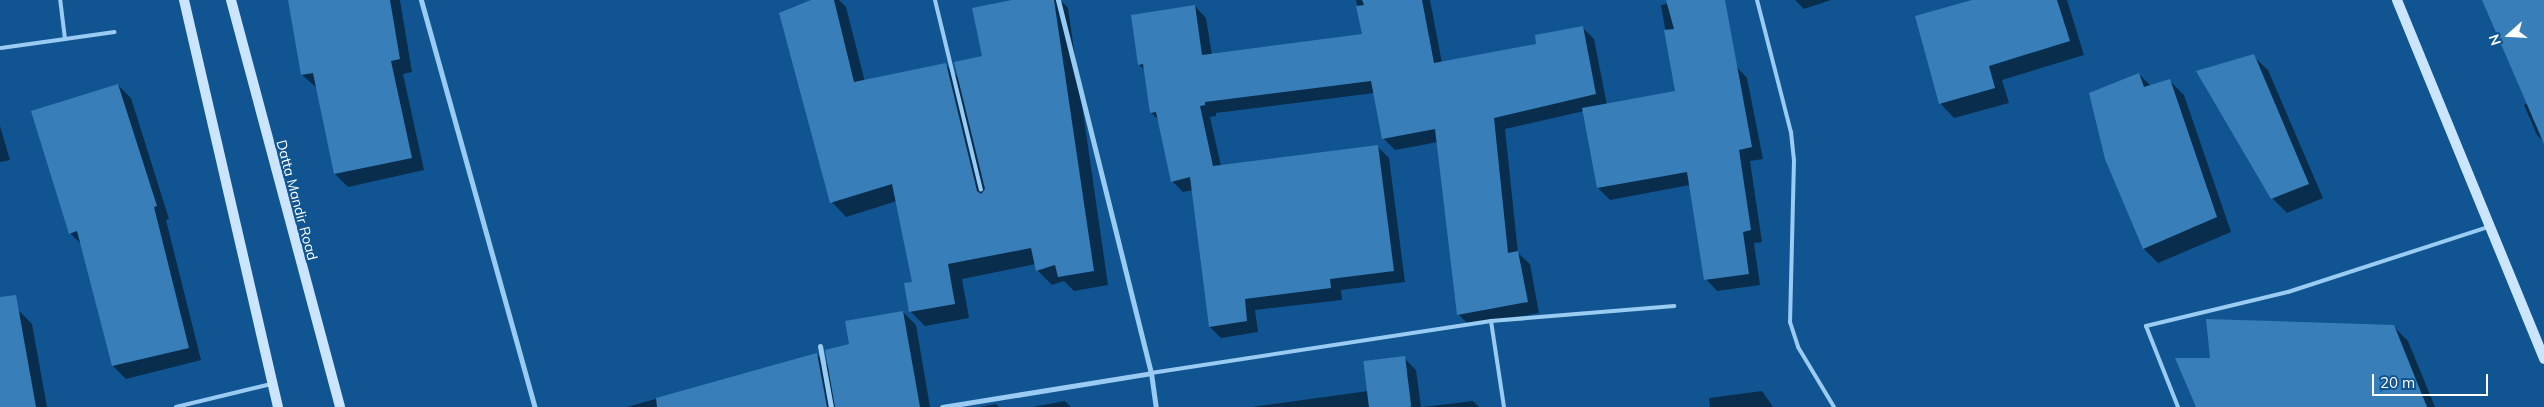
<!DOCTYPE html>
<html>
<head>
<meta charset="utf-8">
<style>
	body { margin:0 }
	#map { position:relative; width:2544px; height:407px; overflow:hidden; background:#105591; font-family:Mulish,sans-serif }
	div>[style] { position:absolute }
	.shadow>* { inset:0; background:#0007 }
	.building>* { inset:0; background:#387fb9; transform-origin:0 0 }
	.lane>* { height:4px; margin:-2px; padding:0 2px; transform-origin:2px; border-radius:2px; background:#9acbf3 }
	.street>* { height:5px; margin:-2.5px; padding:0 2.5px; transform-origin:2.5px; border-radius:2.5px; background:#9acbf3 }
	.secondary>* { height:10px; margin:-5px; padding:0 5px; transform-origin:5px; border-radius:5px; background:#cae5fd }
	span { translate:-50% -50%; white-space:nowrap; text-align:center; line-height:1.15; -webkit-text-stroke:4.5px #105591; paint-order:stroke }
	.street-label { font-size:14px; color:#fff }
	.north { position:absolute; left:2484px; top:10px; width:50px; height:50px; -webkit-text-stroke:4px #105591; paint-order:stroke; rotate:251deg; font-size:14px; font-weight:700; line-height:20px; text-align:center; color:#fff }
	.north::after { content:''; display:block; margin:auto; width:18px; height:22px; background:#fff; clip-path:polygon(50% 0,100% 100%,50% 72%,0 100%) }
	.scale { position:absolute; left:2372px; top:374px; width:116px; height:22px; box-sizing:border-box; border:2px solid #fff; border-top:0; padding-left:6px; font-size:15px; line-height:18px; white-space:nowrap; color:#fff; -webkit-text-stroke:4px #105591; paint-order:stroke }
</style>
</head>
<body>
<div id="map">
	<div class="shadow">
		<div style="clip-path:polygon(290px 0,400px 0,412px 72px,403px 74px,424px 170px,348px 187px,335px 174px,317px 88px,302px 75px)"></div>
		<div style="clip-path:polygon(814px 0,839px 0,846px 7px,865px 82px,946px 65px,959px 78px,984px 57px,1019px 0,1060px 0,1068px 8px,1108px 285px,1074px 291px,1064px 281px,1052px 285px,1037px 270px,1036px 264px,962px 279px,969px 318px,925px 326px,910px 311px,914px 283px,897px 201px,846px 217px,832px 202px)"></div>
		<div style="clip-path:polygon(1356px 0,1430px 0,1442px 63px,1538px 45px,1582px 27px,1594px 39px,1607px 105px,1676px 92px,1661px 5px,1668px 4px,1667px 0,1716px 0,1736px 66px,1747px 78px,1763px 159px,1750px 161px,1762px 242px,1754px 243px,1760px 285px,1717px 291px,1706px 279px,1690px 185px,1610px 200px,1598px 188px,1584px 111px,1505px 129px,1518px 253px,1530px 264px,1539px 313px,1470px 326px,1458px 314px,1438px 142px,1395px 150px,1383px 138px,1374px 93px,1216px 113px,1216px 116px,1210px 117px,1221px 166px,1377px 146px,1389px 158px,1405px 282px,1341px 290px,1342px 300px,1255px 310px,1258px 332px,1221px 338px,1210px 327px,1193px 190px,1183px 192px,1172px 181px,1159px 120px,1151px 113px,1145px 70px,1139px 65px,1195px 6px,1206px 18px,1212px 55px,1363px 35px)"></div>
		<div style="clip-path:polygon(1795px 0,1831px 0,1804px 9px)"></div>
		<div style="clip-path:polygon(1977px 0,2067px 0,2084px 55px,2002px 80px,2009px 103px,1954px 118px,1940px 103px)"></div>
		<div style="clip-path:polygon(2483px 0,2544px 0,2544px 142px,2537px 135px,2524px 105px,2528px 103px)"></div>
		<div style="clip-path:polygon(2253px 56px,2268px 70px,2323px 198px,2287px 213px,2272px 198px)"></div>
		<div style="clip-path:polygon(2139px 74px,2151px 86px,2170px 81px,2184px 95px,2231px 232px,2158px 263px,2144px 249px)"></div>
		<div style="clip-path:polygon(118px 85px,131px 98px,169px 219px,166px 220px,201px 360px,126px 379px,113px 366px,82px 245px,70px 233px)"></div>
		<div style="clip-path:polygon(0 126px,10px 160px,0 162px)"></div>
		<div style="clip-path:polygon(18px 310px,32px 324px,47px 407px,0 407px,0 315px)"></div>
		<div style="clip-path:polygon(903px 312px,916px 325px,930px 407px,627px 407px,816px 354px,830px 367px,851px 345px)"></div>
		<div style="clip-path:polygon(2393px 326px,2408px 341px,2435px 407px,2198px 407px,2211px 359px)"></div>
		<div style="clip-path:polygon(1404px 358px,1416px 370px,1421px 407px,1251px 407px,1368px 391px)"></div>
		<div style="clip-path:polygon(1762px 391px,1773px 407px,1710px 407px,1709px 398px)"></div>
		<div style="clip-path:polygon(1065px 401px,1071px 407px,1033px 407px)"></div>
		<div style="clip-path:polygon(1473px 401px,1479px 407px,1423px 407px)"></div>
		<div style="clip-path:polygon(996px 404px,999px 407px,979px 407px)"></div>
	</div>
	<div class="building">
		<div style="clip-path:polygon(288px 0,390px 0,400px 59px,391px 61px,412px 158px,334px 174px,313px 73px,301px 75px)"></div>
		<div style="clip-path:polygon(811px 0,834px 0,854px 82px,946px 63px,977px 191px,981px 194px,985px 189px,954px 62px,982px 56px,972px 8px,1012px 0,1054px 0,1094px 271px,1058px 277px,1055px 265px,1036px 271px,1031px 248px,948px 264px,955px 304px,909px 312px,904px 283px,912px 282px,892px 184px,830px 203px,779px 13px)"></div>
		<div style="clip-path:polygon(1362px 0,1422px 0,1434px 63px,1536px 44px,1535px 35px,1583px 26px,1596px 94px,1494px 118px,1508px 253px,1518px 251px,1528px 302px,1457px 315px,1435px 129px,1382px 139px,1371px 81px,1205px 102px,1205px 105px,1200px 106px,1213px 166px,1378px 145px,1394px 271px,1330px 279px,1331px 288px,1245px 299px,1247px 321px,1209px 327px,1190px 177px,1171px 182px,1156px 112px,1150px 113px,1143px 64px,1138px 65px,1131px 15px,1195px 5px,1202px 55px,1362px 34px,1356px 6px,1364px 5px)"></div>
		<div style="clip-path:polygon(1666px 0,1725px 0,1752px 147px,1739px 150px,1751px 230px,1743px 232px,1749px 274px,1704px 280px,1687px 172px,1597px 188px,1582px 108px,1675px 91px,1664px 30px,1674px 29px)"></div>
		<div style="clip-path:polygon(1972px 0,2057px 0,2070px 41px,1989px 66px,1995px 88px,1939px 104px,1915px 16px)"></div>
		<div style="clip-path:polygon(2482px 0,2544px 0,2544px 144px)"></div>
		<div style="clip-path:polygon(2254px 54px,2309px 184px,2271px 199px,2196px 71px)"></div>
		<div style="clip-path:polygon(2139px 73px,2144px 87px,2170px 79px,2217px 217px,2143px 249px,2105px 159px,2089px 93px)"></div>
		<div style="clip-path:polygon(118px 84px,157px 206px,154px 207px,189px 348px,112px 366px,77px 231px,69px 234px,31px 111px)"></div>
		<div style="clip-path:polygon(16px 295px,36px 407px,0 407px,0 297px)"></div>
		<div style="clip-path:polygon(903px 311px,920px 407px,835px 407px,825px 350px,849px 344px,845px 321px)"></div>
		<div style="clip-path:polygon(2206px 319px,2394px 325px,2427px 407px,2196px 407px,2175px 358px,2210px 358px)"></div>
		<div style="clip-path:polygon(817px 353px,827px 407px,657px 407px,656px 398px)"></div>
		<div style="left:1405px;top:356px;width:51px;height:42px;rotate:83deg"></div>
	</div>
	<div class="lane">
		<div style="left:935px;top:0;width:195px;rotate:76.4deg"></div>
		<div style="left:1757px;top:0;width:136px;rotate:75.6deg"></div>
		<div style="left:1791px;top:132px;width:28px;rotate:84deg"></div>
		<div style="left:1794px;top:160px;width:162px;rotate:91.4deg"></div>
		<div style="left:1790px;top:322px;width:26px;rotate:72deg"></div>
		<div style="left:1798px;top:347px;width:70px;rotate:59deg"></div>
		<div style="left:65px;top:39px;width:50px;rotate:-8deg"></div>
		<div style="left:1px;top:48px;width:65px;rotate:-8deg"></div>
		<div style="left:65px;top:39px;width:39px;rotate:-97deg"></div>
		<div style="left:1491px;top:321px;width:87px;rotate:81.4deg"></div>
		<div style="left:1151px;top:373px;width:344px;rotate:-8.7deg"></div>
		<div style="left:1491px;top:321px;width:184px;rotate:-4.7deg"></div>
		<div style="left:176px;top:407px;width:98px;rotate:-13.6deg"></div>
		<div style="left:2178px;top:407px;width:87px;rotate:-111.6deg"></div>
		<div style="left:2146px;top:326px;width:146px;rotate:-13.5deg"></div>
		<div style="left:2288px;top:292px;width:210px;rotate:-18deg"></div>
	</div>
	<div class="street">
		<div style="left:421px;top:0;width:423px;rotate:74.4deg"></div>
		<div style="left:1058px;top:0;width:384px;rotate:76deg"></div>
		<div style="left:1151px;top:373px;width:34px;rotate:82deg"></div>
		<div style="left:820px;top:346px;width:62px;rotate:79.8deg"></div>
		<div style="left:942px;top:407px;width:212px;rotate:-9.2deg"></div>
	</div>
	<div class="secondary">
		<div style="left:184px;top:0;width:418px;rotate:77deg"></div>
		<div style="left:231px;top:0;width:421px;rotate:75deg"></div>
		<div style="left:2397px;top:0;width:388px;rotate:67.7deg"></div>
	</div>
	<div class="street-label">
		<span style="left:297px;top:200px;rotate:75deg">Datta Mandir Road</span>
	</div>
	<div class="north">N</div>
	<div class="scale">20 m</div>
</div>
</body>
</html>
